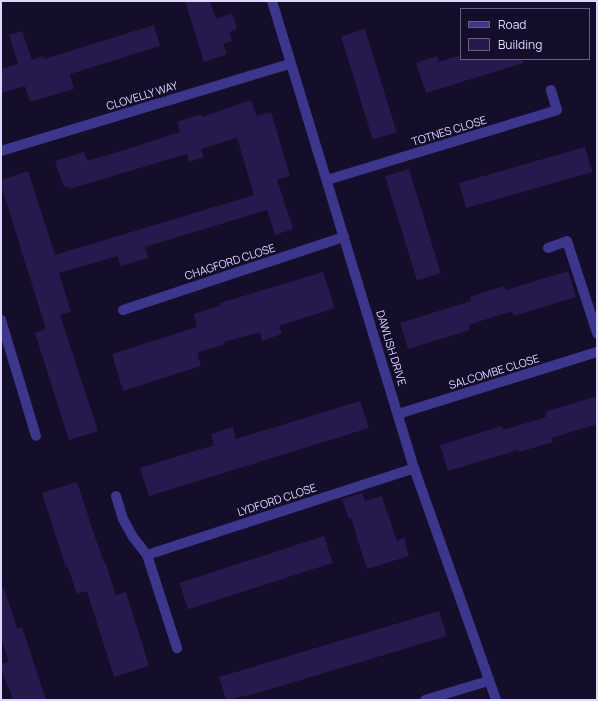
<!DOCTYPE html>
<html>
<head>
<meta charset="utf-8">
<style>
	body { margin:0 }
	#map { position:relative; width:598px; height:701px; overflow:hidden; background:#140e2b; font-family:Manrope,sans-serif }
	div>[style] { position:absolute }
	.building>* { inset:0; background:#25194d; transform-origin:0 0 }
	.minor>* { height:10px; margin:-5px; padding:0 5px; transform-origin:5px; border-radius:5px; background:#3c368d }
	span { translate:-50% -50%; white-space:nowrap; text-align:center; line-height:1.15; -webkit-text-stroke:3.5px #140e2b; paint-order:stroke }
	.street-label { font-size:11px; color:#ded8ff }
	.frame { position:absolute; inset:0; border:2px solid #ded8ff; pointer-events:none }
	.legend { position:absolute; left:460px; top:8px; width:130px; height:52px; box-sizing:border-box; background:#140e2b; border:1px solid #655f80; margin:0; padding:5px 7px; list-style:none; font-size:12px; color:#ded8ff }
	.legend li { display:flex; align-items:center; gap:8px; height:20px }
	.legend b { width:20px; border:1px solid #655f80 }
</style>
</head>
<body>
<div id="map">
	<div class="building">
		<div style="clip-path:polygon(185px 1px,210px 1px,216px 19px,232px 13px,237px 29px,229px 32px,232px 41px,223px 44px,227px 54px,204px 62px)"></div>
		<div style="clip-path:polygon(154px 25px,160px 46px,70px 74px,74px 89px,30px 102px,25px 86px,1px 93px,1px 69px,18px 64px,9px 35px,22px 31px,32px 60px,43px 56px,44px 59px)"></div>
		<div style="left:365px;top:29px;width:108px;height:25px;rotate:73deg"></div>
		<div style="clip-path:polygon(461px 55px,461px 59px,523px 59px,523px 63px,426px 93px,416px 63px,437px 56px,439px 62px)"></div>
		<div style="clip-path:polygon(251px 100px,257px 116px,271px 112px,290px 176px,277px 180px,293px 229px,275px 235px,267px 210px,145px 247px,148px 258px,121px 266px,117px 256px,59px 273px,71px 312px,60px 315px,98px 431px,69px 440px,35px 333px,46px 329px,1px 185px,1px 180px,28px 171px,55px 255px,254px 195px,237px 138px,201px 149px,204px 157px,189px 162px,187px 154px,69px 189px,68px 186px,64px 187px,55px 161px,84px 152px,87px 161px,121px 151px,180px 132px,177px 122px,201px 114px,202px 117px)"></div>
		<div style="left:585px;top:147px;width:26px;height:131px;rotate:74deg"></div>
		<div style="left:409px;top:169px;width:109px;height:25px;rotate:73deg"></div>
		<div style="clip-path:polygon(568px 271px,576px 297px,514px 316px,512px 311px,496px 316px,469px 325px,470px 330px,408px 349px,400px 323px,471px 301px,470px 297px,488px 291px,504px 286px,506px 290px)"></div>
		<div style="clip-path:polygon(323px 272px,335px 308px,279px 326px,282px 334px,262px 341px,260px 332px,224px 342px,225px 344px,197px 353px,201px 366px,123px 391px,112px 354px,197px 327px,194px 314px,221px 305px,220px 303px)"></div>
		<div style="clip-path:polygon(597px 396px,597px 424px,552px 438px,553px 442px,519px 452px,518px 450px,448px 471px,440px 445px,502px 426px,503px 430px,546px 417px,545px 412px)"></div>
		<div style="clip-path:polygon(360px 401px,369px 428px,149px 496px,140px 468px,214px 445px,211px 434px,233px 427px,236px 439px)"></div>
		<div style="clip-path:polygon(77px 482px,95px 537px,105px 564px,106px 564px,116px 595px,126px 592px,149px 666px,114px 677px,87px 591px,77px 594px,68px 567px,66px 567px,57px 540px,42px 493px)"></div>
		<div style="clip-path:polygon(362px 493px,365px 501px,382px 496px,397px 541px,404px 538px,409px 556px,367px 569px,351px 518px,349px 519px,342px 499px)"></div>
		<div style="left:324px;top:536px;width:28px;height:152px;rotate:72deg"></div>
		<div style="clip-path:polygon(1px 588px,4px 588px,17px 628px,22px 627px,46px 700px,13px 700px,9px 688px,8px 688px,1px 668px,1px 664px,9px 662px,1px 639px)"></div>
		<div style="clip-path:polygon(439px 611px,447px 636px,261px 692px,226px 700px,219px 677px)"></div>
	</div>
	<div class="minor">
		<div style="left:272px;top:1px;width:488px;rotate:73.1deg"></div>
		<div style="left:414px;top:468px;width:246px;rotate:70.5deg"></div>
		<div style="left:1px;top:151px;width:302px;rotate:-16.8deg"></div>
		<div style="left:327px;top:180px;width:240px;rotate:-16.9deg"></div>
		<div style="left:557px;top:110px;width:21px;rotate:-107deg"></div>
		<div style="left:548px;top:248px;width:20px;rotate:-20deg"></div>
		<div style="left:567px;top:241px;width:97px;rotate:71.9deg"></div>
		<div style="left:123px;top:310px;width:233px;rotate:-18.3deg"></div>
		<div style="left:1px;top:320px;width:121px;rotate:73.2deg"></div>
		<div style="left:398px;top:414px;width:208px;rotate:-17.3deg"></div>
		<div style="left:116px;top:496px;width:24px;rotate:73deg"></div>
		<div style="left:123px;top:519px;width:21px;rotate:61deg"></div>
		<div style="left:133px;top:537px;width:23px;rotate:52deg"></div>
		<div style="left:147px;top:555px;width:98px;rotate:72.1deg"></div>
		<div style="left:147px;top:555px;width:281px;rotate:-18deg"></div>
		<div style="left:425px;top:700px;width:66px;rotate:-16.8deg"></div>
	</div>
	<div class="street-label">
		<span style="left:142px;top:96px;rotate:-17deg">CLOVELLY WAY</span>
		<span style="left:449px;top:131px;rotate:-17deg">TOTNES CLOSE</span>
		<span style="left:230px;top:262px;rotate:-18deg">CHAGFORD CLOSE</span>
		<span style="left:391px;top:348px;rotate:73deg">DAWLISH DRIVE</span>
		<span style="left:494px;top:372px;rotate:-17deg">SALCOMBE CLOSE</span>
		<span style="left:277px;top:500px;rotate:-18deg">LYDFORD CLOSE</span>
	</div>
	<div class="frame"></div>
	<ul class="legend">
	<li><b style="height:5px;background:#3c368d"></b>Road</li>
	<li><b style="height:11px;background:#25194d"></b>Building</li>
	</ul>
</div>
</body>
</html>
